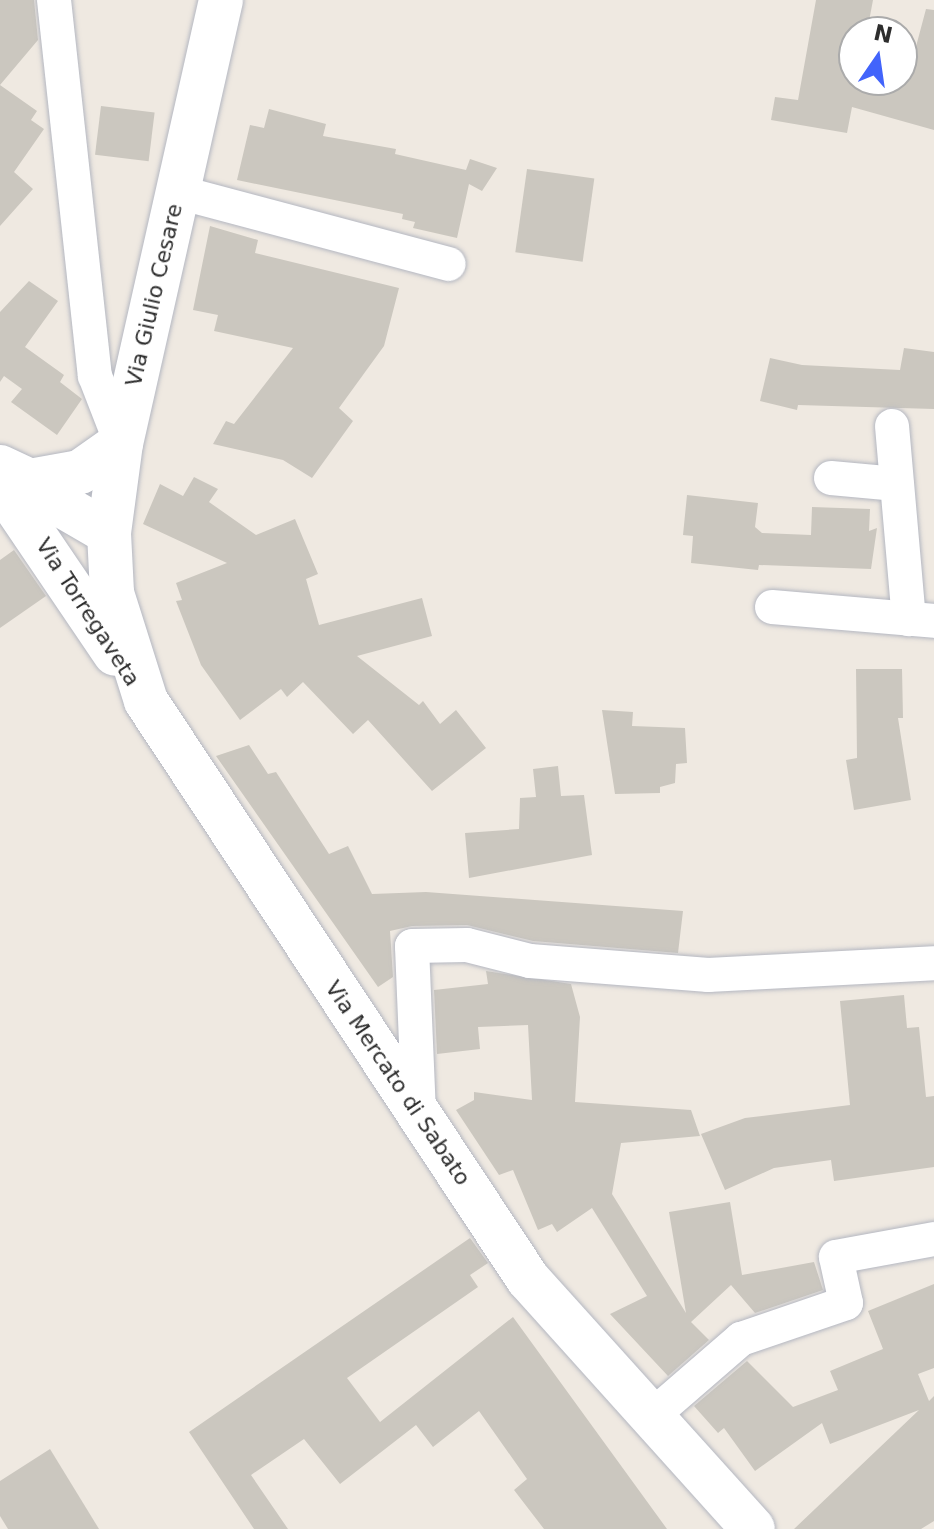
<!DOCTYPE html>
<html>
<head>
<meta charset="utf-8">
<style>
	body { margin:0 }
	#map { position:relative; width:934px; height:1529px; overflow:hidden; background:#efe9e1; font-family:"DejaVu Sans",sans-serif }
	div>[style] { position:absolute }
	.building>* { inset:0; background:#cbc7bf; transform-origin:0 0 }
	.roads { filter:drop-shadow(0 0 2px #b4b7c1) drop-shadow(0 0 2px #b4b7c1) }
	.street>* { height:34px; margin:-17px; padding:0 17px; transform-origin:17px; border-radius:17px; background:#fff }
	.secondary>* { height:44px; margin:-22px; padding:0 22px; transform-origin:22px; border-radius:22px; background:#fff }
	span { translate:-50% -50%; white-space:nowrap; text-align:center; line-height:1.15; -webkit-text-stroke:8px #fff; paint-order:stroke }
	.street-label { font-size:22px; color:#2e2e2e }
	.north { position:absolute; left:838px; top:16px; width:80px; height:80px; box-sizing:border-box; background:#fff; border:2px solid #ababab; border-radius:50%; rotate:13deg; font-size:22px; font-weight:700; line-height:32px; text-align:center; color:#2e2e2e }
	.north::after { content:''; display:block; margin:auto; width:28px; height:36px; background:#4264fb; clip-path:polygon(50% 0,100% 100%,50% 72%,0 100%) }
</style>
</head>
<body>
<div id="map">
	<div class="building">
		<div style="clip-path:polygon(0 0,34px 0,38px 40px,0 85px,37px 111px,31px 120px,44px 129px,14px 172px,33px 189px,0 226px)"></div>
		<div style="clip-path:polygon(816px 0,873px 0,867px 32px,854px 32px,854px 80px,906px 84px,926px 9px,934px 10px,934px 130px,852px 107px,847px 133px,771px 120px,775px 97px,798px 100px)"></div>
		<div style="left:101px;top:106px;width:54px;height:49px;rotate:7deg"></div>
		<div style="clip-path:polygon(269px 109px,326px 124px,323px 136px,396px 149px,395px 154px,466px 170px,470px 159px,497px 168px,482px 191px,469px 184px,457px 238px,413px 228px,415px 222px,402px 219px,403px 214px,237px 180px,250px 125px,264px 128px)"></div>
		<div style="left:527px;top:169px;width:68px;height:84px;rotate:8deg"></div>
		<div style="clip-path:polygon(210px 226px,258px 240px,255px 253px,399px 288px,384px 346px,339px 408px,353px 421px,312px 478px,283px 460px,213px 444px,226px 421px,234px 424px,293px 348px,214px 331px,218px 315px,193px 310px)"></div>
		<div style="clip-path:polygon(29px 281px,58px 301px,25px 347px,64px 375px,60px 382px,82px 399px,57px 435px,11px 402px,22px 389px,4px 376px,0 382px,0 312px)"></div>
		<div style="clip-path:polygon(904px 348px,934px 352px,934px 409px,798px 405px,797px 410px,760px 401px,770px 358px,802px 365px,900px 370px)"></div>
		<div style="clip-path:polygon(194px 477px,218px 489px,209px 502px,256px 535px,295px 519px,318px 574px,306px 579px,319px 625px,422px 598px,432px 636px,357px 656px,419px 705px,423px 701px,440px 724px,456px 710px,486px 748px,432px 791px,368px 720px,353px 734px,303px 682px,287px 697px,281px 689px,240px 720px,201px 665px,176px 601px,182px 600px,176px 583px,227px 563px,143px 524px,160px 484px,183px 496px)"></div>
		<div style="clip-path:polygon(687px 495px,758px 503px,755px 527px,762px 533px,811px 535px,812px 507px,870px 509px,869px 531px,877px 528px,871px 569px,759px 565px,758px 570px,691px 563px,693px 536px,683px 535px)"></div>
		<div style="clip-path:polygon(14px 550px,46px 596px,0 628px,0 560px)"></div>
		<div style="clip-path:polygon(856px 669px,902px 669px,903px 718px,898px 718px,911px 800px,854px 810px,846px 760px,857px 758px)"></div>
		<div style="clip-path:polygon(602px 710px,633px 712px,632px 726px,685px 728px,687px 763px,676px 764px,675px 783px,660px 787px,660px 793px,615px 794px)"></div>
		<div style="clip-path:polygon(249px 745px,268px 774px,276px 772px,329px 854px,348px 846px,372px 894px,426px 892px,683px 911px,678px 953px,533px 941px,467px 925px,412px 926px,390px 931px,393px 977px,378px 987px,216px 756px)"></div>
		<div style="clip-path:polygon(558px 766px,561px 796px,584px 795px,592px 855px,469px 878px,465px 833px,519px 829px,520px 798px,536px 797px,533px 769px)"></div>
		<div style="clip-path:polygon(486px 971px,571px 984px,580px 1017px,575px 1102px,691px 1110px,700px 1136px,621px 1143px,612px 1194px,686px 1313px,669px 1212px,730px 1202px,742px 1275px,814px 1262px,823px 1290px,755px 1313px,731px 1285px,691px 1322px,709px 1340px,668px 1376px,610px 1314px,647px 1296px,592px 1208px,557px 1232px,552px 1224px,538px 1230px,513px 1170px,499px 1175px,456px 1110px,474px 1100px,474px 1092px,532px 1100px,528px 1025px,478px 1027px,480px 1049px,437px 1054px,434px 990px,488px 984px)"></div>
		<div style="clip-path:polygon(904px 995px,907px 1028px,919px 1027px,926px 1097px,934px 1096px,934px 1167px,834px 1181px,831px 1160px,774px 1168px,725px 1190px,701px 1134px,745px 1118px,850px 1105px,840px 1001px)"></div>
		<div style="clip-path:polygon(470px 1238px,488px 1263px,470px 1275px,478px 1287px,347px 1378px,380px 1422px,513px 1317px,667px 1529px,544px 1529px,514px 1490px,527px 1479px,479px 1411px,433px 1447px,416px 1425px,340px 1484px,304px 1439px,251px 1475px,288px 1529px,254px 1529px,189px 1432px)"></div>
		<div style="clip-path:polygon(934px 1284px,934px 1368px,918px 1374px,929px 1401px,934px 1396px,934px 1521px,921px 1529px,794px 1529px,919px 1410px,830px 1444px,822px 1423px,755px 1471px,724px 1428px,718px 1433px,694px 1406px,747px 1361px,793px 1407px,838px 1390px,830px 1371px,883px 1349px,868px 1311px)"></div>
		<div style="clip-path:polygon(50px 1449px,99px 1529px,8px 1529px,0 1516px,0 1481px)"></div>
	</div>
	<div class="roads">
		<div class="street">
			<div style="left:54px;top:0;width:378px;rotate:83.8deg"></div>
			<div style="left:95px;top:376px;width:72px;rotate:68.8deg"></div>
			<div style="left:178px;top:192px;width:280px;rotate:14.9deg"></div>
			<div style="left:892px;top:426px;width:194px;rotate:85deg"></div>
			<div style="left:831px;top:478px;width:66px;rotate:5.2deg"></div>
			<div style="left:772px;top:607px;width:163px;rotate:4.9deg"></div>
			<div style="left:419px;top:1114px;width:168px;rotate:-92.4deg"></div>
			<div style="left:412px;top:946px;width:55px;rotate:-1deg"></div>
			<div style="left:467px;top:945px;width:65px;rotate:14.3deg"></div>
			<div style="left:530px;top:961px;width:179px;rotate:4.5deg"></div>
			<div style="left:708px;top:975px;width:226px;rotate:-3deg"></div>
			<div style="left:652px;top:1416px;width:118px;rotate:-40.9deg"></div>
			<div style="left:741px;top:1339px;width:111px;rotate:-18.9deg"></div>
			<div style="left:846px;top:1303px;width:47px;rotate:-102.3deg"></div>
			<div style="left:836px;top:1257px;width:100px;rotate:-10.4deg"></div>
		</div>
		<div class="secondary">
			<div style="left:221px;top:0;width:454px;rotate:102.7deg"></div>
			<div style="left:121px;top:443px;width:91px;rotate:97.6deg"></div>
			<div style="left:109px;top:533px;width:60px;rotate:87.1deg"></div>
			<div style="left:112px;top:593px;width:113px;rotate:72.5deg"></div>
			<div style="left:146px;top:701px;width:693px;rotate:56.54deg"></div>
			<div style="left:528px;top:1279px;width:336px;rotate:48deg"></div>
			<div style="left:0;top:467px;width:33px;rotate:25deg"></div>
			<div style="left:30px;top:481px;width:51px;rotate:-10.2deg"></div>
			<div style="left:80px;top:472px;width:50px;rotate:-35.3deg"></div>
			<div style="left:11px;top:476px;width:113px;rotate:30.2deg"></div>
			<div style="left:0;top:484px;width:205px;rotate:55.9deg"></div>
		</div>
	</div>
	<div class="street-label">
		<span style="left:154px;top:295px;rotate:-77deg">Via Giulio Cesare</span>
		<span style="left:88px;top:612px;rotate:57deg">Via Torregaveta</span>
		<span style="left:398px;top:1083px;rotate:56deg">Via Mercato di Sabato</span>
	</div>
	<div class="north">N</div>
</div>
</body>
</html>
